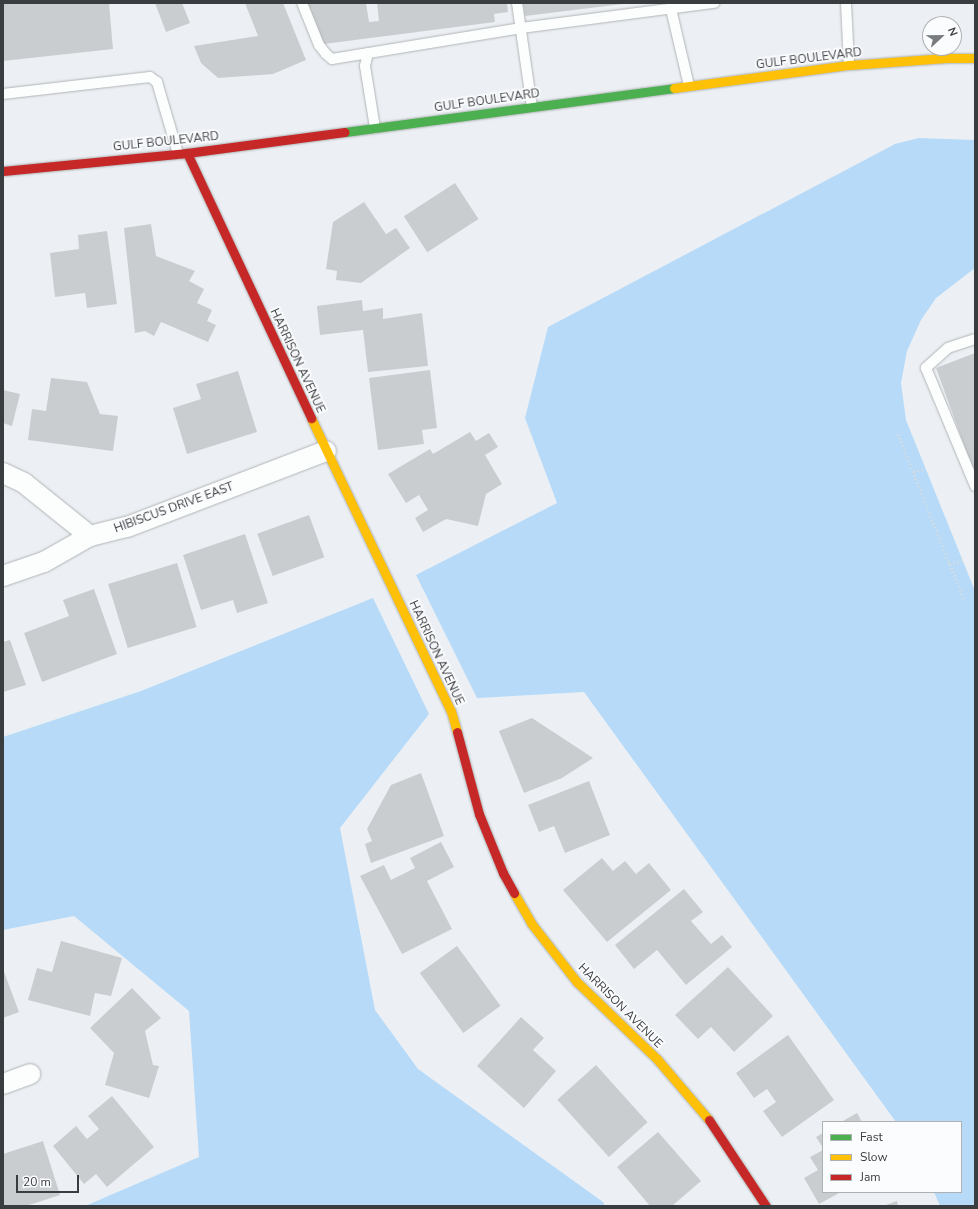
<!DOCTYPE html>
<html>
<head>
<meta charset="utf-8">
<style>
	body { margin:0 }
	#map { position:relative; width:978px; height:1209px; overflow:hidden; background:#ecf0f4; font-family:"Nunito Sans",sans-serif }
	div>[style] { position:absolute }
	.water>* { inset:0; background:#b6daf8 }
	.building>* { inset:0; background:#cacdd0; transform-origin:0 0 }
	.path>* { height:2.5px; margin-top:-1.25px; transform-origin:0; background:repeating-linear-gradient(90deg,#dbdcdd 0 1px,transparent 0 4px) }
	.roads { filter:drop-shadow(0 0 1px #b0b4b6) drop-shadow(0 0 1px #b0b4b6) }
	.lane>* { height:10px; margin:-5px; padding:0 5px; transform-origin:5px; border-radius:5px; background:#fcfdfd }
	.street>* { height:20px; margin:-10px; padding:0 10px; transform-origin:10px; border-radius:10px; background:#fcfdfd }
	.fast>* { height:9px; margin:-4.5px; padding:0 4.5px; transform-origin:4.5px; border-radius:4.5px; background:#4caf50 }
	.slow>* { height:9px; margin:-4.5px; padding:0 4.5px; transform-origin:4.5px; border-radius:4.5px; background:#ffc107 }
	.jam>* { height:9px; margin:-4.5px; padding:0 4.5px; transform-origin:4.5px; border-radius:4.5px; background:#c62828 }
	span { translate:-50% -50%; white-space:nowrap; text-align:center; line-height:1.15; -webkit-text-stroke:3.5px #fbfcfe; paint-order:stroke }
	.street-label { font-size:12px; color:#3a3d40 }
	.frame { position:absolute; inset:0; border:4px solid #3a3d40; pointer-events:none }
	.legend { position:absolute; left:822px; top:1121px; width:140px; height:72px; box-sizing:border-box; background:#fbfcfe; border:1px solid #aeb0b2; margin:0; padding:5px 7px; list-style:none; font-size:12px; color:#3a3d40 }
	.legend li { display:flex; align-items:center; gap:8px; height:20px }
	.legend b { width:20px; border:1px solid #aeb0b2 }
	.north { position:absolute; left:922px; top:16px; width:40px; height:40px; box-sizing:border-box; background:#fbfcfe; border:1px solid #aeb0b2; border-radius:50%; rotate:68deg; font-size:11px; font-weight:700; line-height:16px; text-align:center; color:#3a3d40 }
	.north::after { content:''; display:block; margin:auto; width:14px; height:18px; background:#787c7f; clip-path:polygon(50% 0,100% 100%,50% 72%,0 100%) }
	.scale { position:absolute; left:16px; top:1175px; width:63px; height:18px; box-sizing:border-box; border:2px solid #3a3d40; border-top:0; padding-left:5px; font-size:12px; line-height:14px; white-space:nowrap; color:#3a3d40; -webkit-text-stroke:3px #fbfcfe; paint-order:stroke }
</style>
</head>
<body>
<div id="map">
	<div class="water">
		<div style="clip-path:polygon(919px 138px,975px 140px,975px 268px,936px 298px,921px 320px,907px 351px,901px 383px,906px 420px,975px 591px,975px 1206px,940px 1206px,934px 1192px,961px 1192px,961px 1122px,896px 1122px,584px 692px,477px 698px,416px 575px,557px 503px,525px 418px,548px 327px,895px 144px)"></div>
		<div style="clip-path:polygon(373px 598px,429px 714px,340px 828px,375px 1010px,418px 1069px,603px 1202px,605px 1206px,85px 1206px,199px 1157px,189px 1011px,74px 916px,3px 930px,3px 737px,141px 691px)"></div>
	</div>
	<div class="building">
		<div style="clip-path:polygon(3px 3px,109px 3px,113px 49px,3px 61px)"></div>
		<div style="clip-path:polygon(155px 3px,182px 3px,190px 23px,166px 32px)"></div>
		<div style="clip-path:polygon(245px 3px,283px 3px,306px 60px,273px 74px,218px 78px,201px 63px,194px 46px,258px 36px)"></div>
		<div style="clip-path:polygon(308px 3px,366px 3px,369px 22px,379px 21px,377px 3px,507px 3px,508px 12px,494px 14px,495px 22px,324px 44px)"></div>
		<div style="clip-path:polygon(523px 3px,623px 3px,623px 4px,525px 16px)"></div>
		<div style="left:455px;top:183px;width:43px;height:61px;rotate:57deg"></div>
		<div style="clip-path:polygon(364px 202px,386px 234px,396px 228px,410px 248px,361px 283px,336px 280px,337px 271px,326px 269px,333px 222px)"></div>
		<div style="clip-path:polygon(151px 224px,156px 256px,195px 271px,189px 281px,204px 289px,197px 303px,212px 310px,207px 321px,216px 325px,208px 342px,161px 322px,154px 336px,145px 331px,135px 333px,124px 228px)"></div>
		<div style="clip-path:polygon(107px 231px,117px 304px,87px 308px,85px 293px,55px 297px,50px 253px,79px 249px,78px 235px)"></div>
		<div style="clip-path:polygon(362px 300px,363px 311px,383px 308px,383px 319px,422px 313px,428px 366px,368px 372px,363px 330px,320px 335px,317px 306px)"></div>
		<div style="clip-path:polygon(975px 353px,975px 475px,936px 368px)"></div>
		<div style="clip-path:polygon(430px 370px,437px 428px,422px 430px,424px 444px,378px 450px,369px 378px)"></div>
		<div style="clip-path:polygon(238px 371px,257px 432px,187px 454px,173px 408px,201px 399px,196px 384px)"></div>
		<div style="clip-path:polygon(51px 378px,87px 382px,100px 414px,118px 416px,113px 451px,28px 440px,32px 409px,46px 411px)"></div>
		<div style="clip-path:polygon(3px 390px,20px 394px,12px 426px,3px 423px)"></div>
		<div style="clip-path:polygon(470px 432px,476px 441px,489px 433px,498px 447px,485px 455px,502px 484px,486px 494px,478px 526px,446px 519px,423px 532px,415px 518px,428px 510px,419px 495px,406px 503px,388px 474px,430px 449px,433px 454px)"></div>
		<div style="left:309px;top:515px;width:45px;height:55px;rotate:70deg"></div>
		<div style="clip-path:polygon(245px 534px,268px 603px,237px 613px,233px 600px,201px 610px,183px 555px)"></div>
		<div style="left:177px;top:563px;width:67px;height:72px;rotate:73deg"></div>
		<div style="clip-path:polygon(94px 589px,117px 654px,42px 682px,24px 633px,69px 616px,63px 600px)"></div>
		<div style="clip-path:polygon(10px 640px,26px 685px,3px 692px,3px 642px)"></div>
		<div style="clip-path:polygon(532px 718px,593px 758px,562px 778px,524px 793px,499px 731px)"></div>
		<div style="clip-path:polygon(421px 773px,444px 836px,371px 863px,365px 844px,372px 841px,367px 829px,391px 785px)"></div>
		<div style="clip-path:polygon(589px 781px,610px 835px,565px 853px,554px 826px,539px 832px,528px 805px)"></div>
		<div style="clip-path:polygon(441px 842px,454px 867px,427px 881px,452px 929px,402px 954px,360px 876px,384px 865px,391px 880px,415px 868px,410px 858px)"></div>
		<div style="clip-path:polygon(602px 858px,613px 871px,625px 861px,636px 874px,649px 863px,671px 890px,607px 942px,563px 890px)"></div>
		<div style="clip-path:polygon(684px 889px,703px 912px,691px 921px,711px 944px,722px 935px,732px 947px,686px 985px,657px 950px,634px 969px,615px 945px)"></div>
		<div style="clip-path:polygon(61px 941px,122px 958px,111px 996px,95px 993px,90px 1016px,28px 1000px,37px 968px,52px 972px)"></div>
		<div style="left:457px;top:946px;width:74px;height:46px;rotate:54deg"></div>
		<div style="clip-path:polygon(728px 967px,773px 1016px,734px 1052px,711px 1027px,698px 1039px,675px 1015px)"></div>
		<div style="clip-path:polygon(3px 969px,19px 1012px,3px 1018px)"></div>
		<div style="clip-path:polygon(132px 988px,161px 1018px,145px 1031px,153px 1065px,159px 1066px,149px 1098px,105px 1085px,114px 1053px,90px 1028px)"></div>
		<div style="clip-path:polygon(521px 1017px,544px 1038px,533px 1050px,556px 1071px,524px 1108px,477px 1066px)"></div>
		<div style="clip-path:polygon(788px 1035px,834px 1100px,782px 1137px,763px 1111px,776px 1102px,767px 1089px,754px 1098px,736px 1073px)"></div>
		<div style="left:596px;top:1065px;width:77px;height:52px;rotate:48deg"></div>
		<div style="clip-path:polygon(112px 1096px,154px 1147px,107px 1187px,96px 1174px,84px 1184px,53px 1146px,76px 1126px,87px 1139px,99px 1129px,88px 1116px)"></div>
		<div style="clip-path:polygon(857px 1113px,862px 1122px,841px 1122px)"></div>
		<div style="clip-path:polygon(658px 1132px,701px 1181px,672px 1206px,650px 1206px,617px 1167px)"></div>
		<div style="clip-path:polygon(823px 1133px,823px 1148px,816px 1137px)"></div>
		<div style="clip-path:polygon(43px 1141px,60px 1195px,26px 1206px,3px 1206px,3px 1154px)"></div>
		<div style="clip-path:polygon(823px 1150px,823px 1192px,841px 1192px,819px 1204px,804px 1178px,818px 1170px,810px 1157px)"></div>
		<div style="clip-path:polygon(897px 1201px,898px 1206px,883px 1206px)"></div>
	</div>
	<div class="path">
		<div style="left:898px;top:434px;width:178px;rotate:68.2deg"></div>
		<div style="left:914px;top:472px;width:12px;rotate:-20deg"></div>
		<div style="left:950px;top:564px;width:13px;rotate:-18deg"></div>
	</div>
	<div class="roads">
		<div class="lane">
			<div style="left:302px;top:3px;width:45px;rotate:68deg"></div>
			<div style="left:319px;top:45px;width:11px;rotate:52deg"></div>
			<div style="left:326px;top:54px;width:8px;rotate:40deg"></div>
			<div style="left:332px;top:59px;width:192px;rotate:-9.3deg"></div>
			<div style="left:521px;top:28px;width:195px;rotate:-7.4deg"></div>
			<div style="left:517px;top:3px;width:105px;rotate:81.8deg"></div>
			<div style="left:846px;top:3px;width:62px;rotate:87.2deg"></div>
			<div style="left:671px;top:9px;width:79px;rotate:76.8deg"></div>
			<div style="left:368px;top:53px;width:13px;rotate:103deg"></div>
			<div style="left:365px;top:66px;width:63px;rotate:80.8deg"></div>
			<div style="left:3px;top:94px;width:148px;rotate:-6.6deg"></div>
			<div style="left:150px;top:77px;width:9px;rotate:36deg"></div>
			<div style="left:157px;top:82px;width:75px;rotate:73.7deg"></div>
			<div style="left:975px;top:339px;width:28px;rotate:162deg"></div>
			<div style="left:948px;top:348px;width:30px;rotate:138deg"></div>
			<div style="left:926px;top:368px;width:128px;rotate:67.4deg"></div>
		</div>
		<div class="street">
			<div style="left:3px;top:473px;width:23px;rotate:25deg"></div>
			<div style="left:24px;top:483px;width:85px;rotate:38.8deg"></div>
			<div style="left:3px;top:576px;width:43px;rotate:-18.9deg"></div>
			<div style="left:44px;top:562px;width:53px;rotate:-29.5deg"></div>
			<div style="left:90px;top:536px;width:38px;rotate:-14deg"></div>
			<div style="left:127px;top:527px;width:213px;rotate:-20.9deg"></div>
			<div style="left:3px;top:1084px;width:29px;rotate:-20deg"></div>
		</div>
		<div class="fast">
			<div style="left:345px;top:132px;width:332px;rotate:-7.6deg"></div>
		</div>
		<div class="slow">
			<div style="left:674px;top:88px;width:177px;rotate:-7.5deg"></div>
			<div style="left:849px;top:65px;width:97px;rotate:-4.1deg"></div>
			<div style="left:946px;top:58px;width:29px"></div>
			<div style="left:311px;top:418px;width:325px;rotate:64.5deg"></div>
			<div style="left:451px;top:711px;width:22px;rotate:74deg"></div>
			<div style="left:514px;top:893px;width:34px;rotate:60deg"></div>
			<div style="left:531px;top:923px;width:75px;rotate:52.1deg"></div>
			<div style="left:577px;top:982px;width:111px;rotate:43.9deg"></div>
			<div style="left:657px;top:1059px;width:80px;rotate:49.6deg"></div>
		</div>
		<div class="jam">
			<div style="left:187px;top:153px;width:293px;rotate:64.9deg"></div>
			<div style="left:3px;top:171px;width:185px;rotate:-5.6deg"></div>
			<div style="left:187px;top:153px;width:159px;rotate:-7.6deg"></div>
			<div style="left:457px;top:732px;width:85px;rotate:75deg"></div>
			<div style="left:479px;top:814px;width:64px;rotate:67.9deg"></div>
			<div style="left:503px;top:873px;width:23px;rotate:61deg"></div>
			<div style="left:709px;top:1120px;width:103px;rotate:56.5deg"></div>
		</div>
	</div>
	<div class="street-label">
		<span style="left:809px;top:59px;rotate:-7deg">GULF BOULEVARD</span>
		<span style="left:487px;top:101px;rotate:-8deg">GULF BOULEVARD</span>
		<span style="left:166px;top:142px;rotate:-6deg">GULF BOULEVARD</span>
		<span style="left:297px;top:361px;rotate:65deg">HARRISON AVENUE</span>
		<span style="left:174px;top:508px;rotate:-20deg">HIBISCUS DRIVE EAST</span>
		<span style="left:436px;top:653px;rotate:65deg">HARRISON AVENUE</span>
		<span style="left:620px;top:1006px;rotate:45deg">HARRISON AVENUE</span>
	</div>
	<div class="frame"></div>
	<ul class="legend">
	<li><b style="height:5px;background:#4caf50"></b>Fast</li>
	<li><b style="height:5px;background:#ffc107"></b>Slow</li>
	<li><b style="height:5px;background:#c62828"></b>Jam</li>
	</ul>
	<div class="north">N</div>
	<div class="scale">20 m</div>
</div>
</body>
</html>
